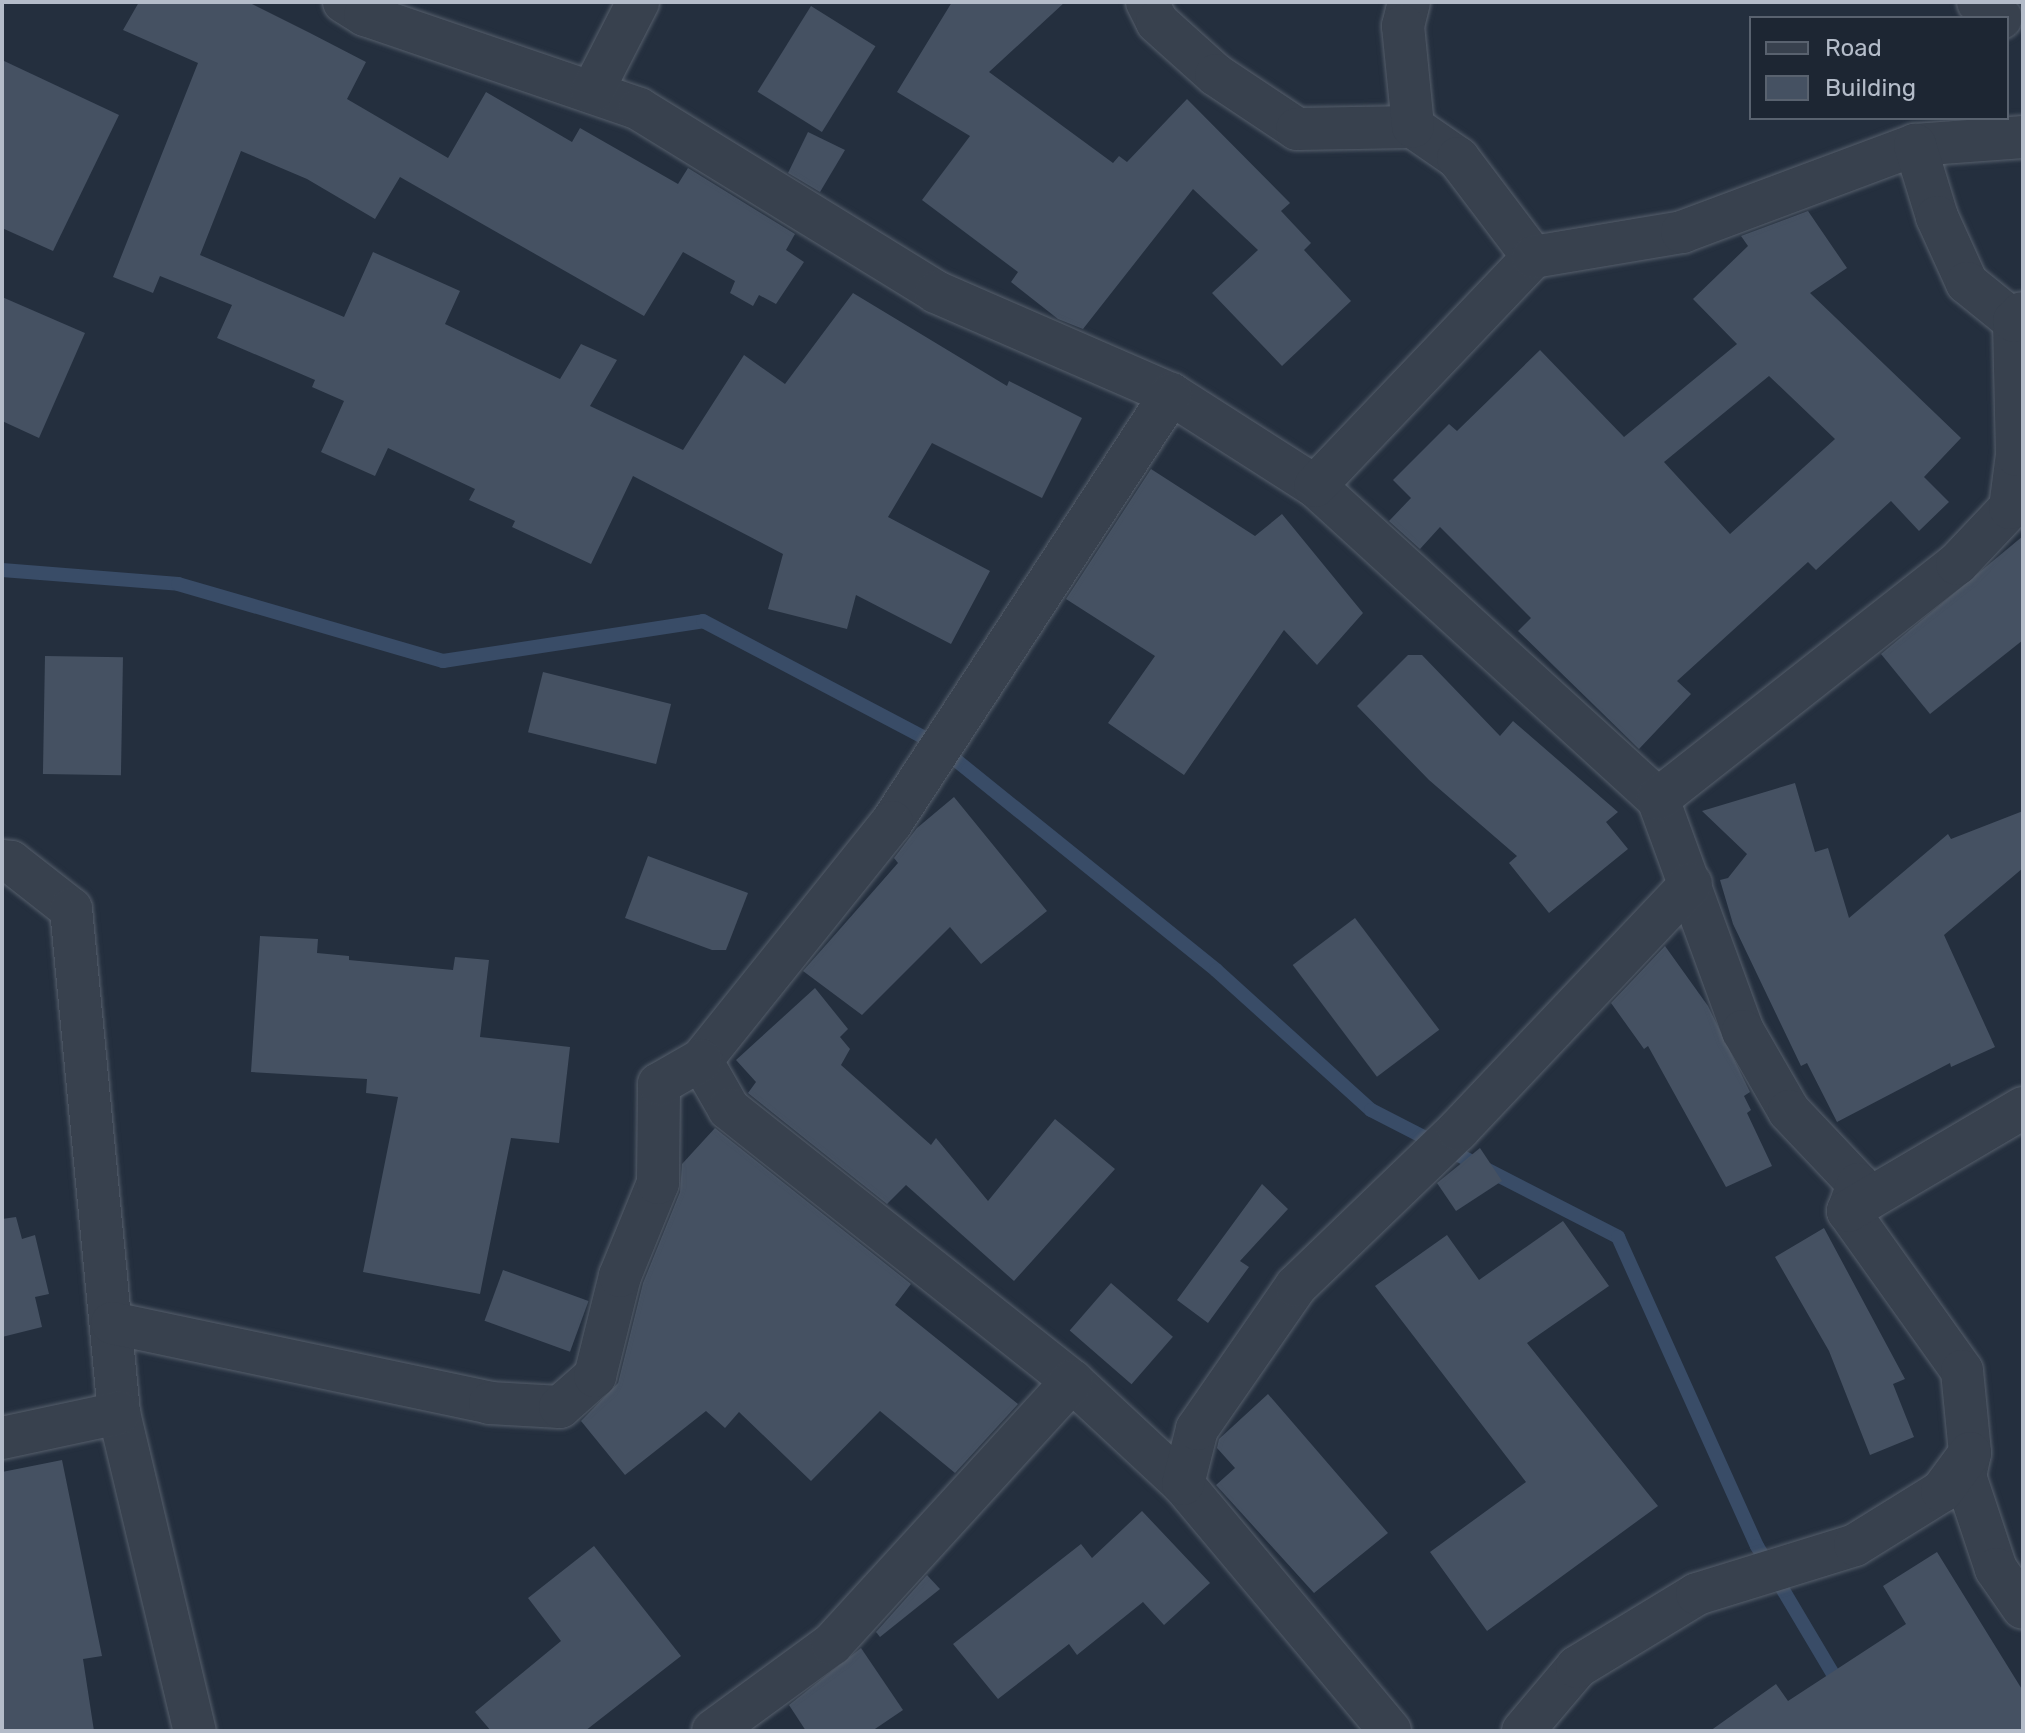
<!DOCTYPE html>
<html>
<head>
<meta charset="utf-8">
<style>
	body { margin:0 }
	#map { position:relative; width:2025px; height:1733px; overflow:hidden; background:#242f3e; font-family:Rubik,sans-serif }
	div>[style] { position:absolute }
	.stream>* { height:14px; margin:-7px; padding:0 7px; transform-origin:7px; border-radius:7px; background:#394c67 }
	.building>* { inset:0; background:#455162; transform-origin:0 0 }
	.roads { filter:drop-shadow(0 0 2px #565f6c) drop-shadow(0 0 2px #565f6c) }
	.minor>* { height:42px; margin:-21px; padding:0 21px; transform-origin:21px; border-radius:21px; background:#38414e }
	span { translate:-50% -50%; white-space:nowrap; text-align:center; line-height:1.15; -webkit-text-stroke:6px #1d2633; paint-order:stroke }
	.frame { position:absolute; inset:0; border:4px solid #b4bcc9; pointer-events:none }
	.legend { position:absolute; left:1749px; top:16px; width:260px; height:104px; box-sizing:border-box; background:#1d2633; border:2px solid #59626f; margin:0; padding:10px 14px; list-style:none; font-size:24px; color:#b4bcc9 }
	.legend li { display:flex; align-items:center; gap:16px; height:40px }
	.legend b { width:40px; border:2px solid #59626f }
</style>
</head>
<body>
<div id="map">
	<div class="stream">
		<div style="left:2px;top:570px;width:177px;rotate:4.5deg"></div>
		<div style="left:178px;top:584px;width:276px;rotate:16.2deg"></div>
		<div style="left:443px;top:661px;width:263px;rotate:-8.7deg"></div>
		<div style="left:703px;top:621px;width:263px;rotate:27.8deg"></div>
		<div style="left:936px;top:744px;width:360px;rotate:38.9deg"></div>
		<div style="left:1216px;top:970px;width:209px;rotate:42.1deg"></div>
		<div style="left:1371px;top:1110px;width:278px;rotate:27.2deg"></div>
		<div style="left:1618px;top:1237px;width:339px;rotate:65.8deg"></div>
		<div style="left:1757px;top:1546px;width:166px;rotate:59.3deg"></div>
	</div>
	<div class="building">
		<div style="clip-path:polygon(139px 2px,248px 2px,310px 33px,366px 62px,347px 99px,448px 158px,486px 92px,572px 142px,580px 128px,678px 184px,688px 168px,795px 234px,786px 250px,804px 262px,776px 304px,759px 295px,753px 306px,730px 293px,735px 281px,683px 252px,644px 316px,400px 177px,375px 219px,307px 179px,241px 151px,200px 255px,344px 317px,373px 252px,460px 291px,445px 324px,560px 379px,581px 344px,617px 360px,590px 406px,683px 450px,744px 355px,785px 384px,853px 293px,1007px 386px,1009px 381px,1082px 418px,1042px 498px,932px 443px,888px 517px,990px 571px,951px 644px,856px 595px,847px 629px,768px 609px,783px 554px,633px 476px,591px 564px,512px 527px,515px 521px,469px 500px,475px 489px,388px 448px,375px 476px,321px 452px,344px 401px,312px 387px,315px 380px,217px 338px,232px 305px,160px 276px,153px 293px,113px 277px,198px 63px,123px 30px)"></div>
		<div style="clip-path:polygon(952px 2px,1065px 2px,989px 72px,1113px 163px,1119px 156px,1127px 162px,1187px 99px,1290px 203px,1281px 211px,1311px 243px,1304px 250px,1351px 301px,1282px 366px,1212px 293px,1258px 250px,1193px 189px,1083px 329px,1058px 319px,1011px 282px,1018px 272px,922px 200px,970px 136px,897px 92px)"></div>
		<div style="left:811px;top:6px;width:76px;height:101px;rotate:32deg"></div>
		<div style="clip-path:polygon(2px 60px,119px 115px,53px 251px,2px 228px)"></div>
		<div style="clip-path:polygon(808px 132px,845px 150px,820px 192px,788px 173px)"></div>
		<div style="clip-path:polygon(evenodd,1808px 211px,1847px 268px,1810px 293px,1961px 438px,1924px 477px,1949px 502px,1919px 531px,1891px 501px,1816px 570px,1808px 562px,1677px 681px,1691px 694px,1639px 749px,1518px 631px,1531px 618px,1440px 527px,1420px 549px,1389px 521px,1411px 498px,1393px 480px,1449px 424px,1457px 431px,1540px 350px,1624px 437px,1737px 344px,1693px 299px,1748px 246px,1741px 236px,1808px 211px,1769px 376px,1835px 439px,1730px 534px,1664px 462px,1769px 376px)"></div>
		<div style="clip-path:polygon(2px 297px,85px 333px,39px 438px,2px 421px)"></div>
		<div style="clip-path:polygon(1151px 469px,1255px 536px,1282px 514px,1363px 613px,1317px 665px,1284px 630px,1184px 775px,1108px 723px,1155px 656px,1066px 599px)"></div>
		<div style="clip-path:polygon(2023px 536px,2023px 640px,1930px 714px,1881px 654px)"></div>
		<div style="clip-path:polygon(1408px 655px,1422px 655px,1500px 736px,1513px 721px,1618px 812px,1606px 822px,1628px 849px,1549px 913px,1509px 863px,1517px 856px,1429px 780px,1357px 706px)"></div>
		<div style="left:45px;top:656px;width:78px;height:118px;rotate:1deg"></div>
		<div style="left:543px;top:672px;width:132px;height:62px;rotate:14deg"></div>
		<div style="clip-path:polygon(1795px 783px,1815px 852px,1828px 848px,1849px 918px,1948px 834px,1951px 839px,2023px 811px,2023px 868px,1944px 935px,1995px 1047px,1951px 1067px,1950px 1063px,1837px 1122px,1807px 1063px,1801px 1066px,1733px 924px,1720px 880px,1728px 878px,1747px 854px,1702px 811px)"></div>
		<div style="clip-path:polygon(954px 797px,1047px 911px,981px 964px,950px 927px,862px 1015px,803px 971px,898px 863px,894px 858px,917px 828px)"></div>
		<div style="clip-path:polygon(648px 856px,748px 893px,726px 950px,712px 950px,625px 918px)"></div>
		<div style="left:1355px;top:918px;width:140px;height:78px;rotate:53deg"></div>
		<div style="clip-path:polygon(260px 936px,318px 939px,317px 953px,349px 956px,349px 960px,453px 970px,455px 957px,489px 960px,480px 1037px,570px 1047px,559px 1143px,511px 1138px,480px 1294px,363px 1272px,398px 1097px,366px 1093px,367px 1079px,251px 1072px)"></div>
		<div style="clip-path:polygon(1665px 946px,1708px 1006px,1750px 1092px,1744px 1096px,1751px 1110px,1747px 1113px,1772px 1166px,1726px 1187px,1648px 1046px,1644px 1049px,1611px 1003px)"></div>
		<div style="clip-path:polygon(815px 988px,848px 1029px,840px 1037px,850px 1049px,841px 1065px,931px 1145px,936px 1138px,988px 1201px,1055px 1119px,1115px 1169px,1014px 1281px,906px 1185px,887px 1204px,748px 1093px,756px 1082px,736px 1060px)"></div>
		<div style="clip-path:polygon(715px 1128px,911px 1284px,895px 1305px,1018px 1404px,955px 1473px,880px 1411px,811px 1481px,739px 1412px,725px 1428px,706px 1411px,625px 1475px,581px 1421px,618px 1383px,643px 1283px,680px 1192px,682px 1164px)"></div>
		<div style="clip-path:polygon(1480px 1148px,1502px 1181px,1456px 1211px,1437px 1183px)"></div>
		<div style="clip-path:polygon(1262px 1184px,1288px 1209px,1240px 1261px,1249px 1267px,1208px 1323px,1177px 1300px)"></div>
		<div style="clip-path:polygon(16px 1217px,22px 1239px,35px 1235px,49px 1294px,35px 1297px,42px 1327px,2px 1337px,2px 1219px)"></div>
		<div style="clip-path:polygon(1563px 1221px,1609px 1286px,1527px 1343px,1658px 1506px,1487px 1631px,1430px 1552px,1526px 1482px,1375px 1286px,1447px 1235px,1479px 1280px)"></div>
		<div style="clip-path:polygon(1824px 1228px,1905px 1379px,1893px 1384px,1914px 1437px,1870px 1455px,1829px 1351px,1775px 1257px)"></div>
		<div style="left:503px;top:1270px;width:91px;height:54px;rotate:20deg"></div>
		<div style="left:1111px;top:1283px;width:82px;height:63px;rotate:41deg"></div>
		<div style="clip-path:polygon(1268px 1394px,1388px 1533px,1314px 1593px,1216px 1485px,1235px 1468px,1217px 1448px,1219px 1439px)"></div>
		<div style="clip-path:polygon(62px 1460px,102px 1656px,83px 1659px,94px 1731px,2px 1731px,2px 1472px)"></div>
		<div style="clip-path:polygon(1142px 1511px,1210px 1583px,1164px 1625px,1143px 1602px,1077px 1655px,1069px 1644px,998px 1699px,953px 1644px,1081px 1544px,1092px 1558px)"></div>
		<div style="clip-path:polygon(594px 1546px,681px 1656px,585px 1731px,491px 1731px,475px 1712px,561px 1641px,528px 1598px)"></div>
		<div style="clip-path:polygon(1937px 1552px,2023px 1691px,2023px 1731px,1710px 1731px,1776px 1684px,1788px 1701px,1906px 1624px,1883px 1586px)"></div>
		<div style="clip-path:polygon(927px 1575px,940px 1589px,880px 1637px,876px 1632px)"></div>
		<div style="clip-path:polygon(861px 1648px,903px 1710px,872px 1731px,806px 1731px,789px 1705px)"></div>
	</div>
	<div class="roads">
		<div class="minor">
			<div style="left:344px;top:2px;width:25px;rotate:32deg"></div>
			<div style="left:365px;top:15px;width:290px;rotate:18.9deg"></div>
			<div style="left:639px;top:109px;width:349px;rotate:31.6deg"></div>
			<div style="left:936px;top:292px;width:256px;rotate:23.5deg"></div>
			<div style="left:1171px;top:394px;width:171px;rotate:32.6deg"></div>
			<div style="left:1315px;top:486px;width:464px;rotate:42.4deg"></div>
			<div style="left:1658px;top:799px;width:247px;rotate:69.9deg"></div>
			<div style="left:1743px;top:1031px;width:92px;rotate:60.1deg"></div>
			<div style="left:1789px;top:1111px;width:100px;rotate:46.6deg"></div>
			<div style="left:1858px;top:1184px;width:29px;rotate:110deg"></div>
			<div style="left:1848px;top:1211px;width:196px;rotate:54.5deg"></div>
			<div style="left:1962px;top:1371px;width:82px;rotate:84.4deg"></div>
			<div style="left:1970px;top:1453px;width:24px;rotate:102deg"></div>
			<div style="left:1965px;top:1476px;width:98px;rotate:71.6deg"></div>
			<div style="left:1996px;top:1569px;width:47px;rotate:55.3deg"></div>
			<div style="left:1147px;top:2px;width:22px;rotate:63deg"></div>
			<div style="left:1157px;top:22px;width:79px;rotate:41.9deg"></div>
			<div style="left:1216px;top:75px;width:97px;rotate:33.7deg"></div>
			<div style="left:1297px;top:129px;width:116px;rotate:-1deg"></div>
			<div style="left:1413px;top:127px;width:55px;rotate:34.6deg"></div>
			<div style="left:1458px;top:158px;width:124px;rotate:52.9deg"></div>
			<div style="left:1409px;top:2px;width:25px;rotate:104deg"></div>
			<div style="left:1403px;top:26px;width:101px;rotate:84.3deg"></div>
			<div style="left:1978px;top:2px;width:28px;rotate:35deg"></div>
			<div style="left:592px;top:92px;width:101px;rotate:-62.9deg"></div>
			<div style="left:1915px;top:145px;width:108px;rotate:-4.2deg"></div>
			<div style="left:1171px;top:394px;width:511px;rotate:123.1deg"></div>
			<div style="left:892px;top:822px;width:305px;rotate:128.7deg"></div>
			<div style="left:701px;top:1060px;width:56px;rotate:60.3deg"></div>
			<div style="left:729px;top:1109px;width:438px;rotate:38.4deg"></div>
			<div style="left:1072px;top:1381px;width:151px;rotate:42.9deg"></div>
			<div style="left:1183px;top:1484px;width:322px;rotate:50deg"></div>
			<div style="left:1315px;top:486px;width:316px;rotate:-46.4deg"></div>
			<div style="left:1533px;top:257px;width:151px;rotate:-9.5deg"></div>
			<div style="left:1682px;top:232px;width:249px;rotate:-20.5deg"></div>
			<div style="left:1915px;top:145px;width:75px;rotate:73deg"></div>
			<div style="left:1937px;top:217px;width:72px;rotate:65.6deg"></div>
			<div style="left:1967px;top:283px;width:60px;rotate:39deg"></div>
			<div style="left:2014px;top:321px;width:20px;rotate:63deg"></div>
			<div style="left:1658px;top:799px;width:380px;rotate:-38.2deg"></div>
			<div style="left:1957px;top:564px;width:77px;rotate:-46.6deg"></div>
			<div style="left:2010px;top:508px;width:53px;rotate:-82.5deg"></div>
			<div style="left:2017px;top:455px;width:134px;rotate:-91.3deg"></div>
			<div style="left:2014px;top:321px;width:11px;rotate:-45deg"></div>
			<div style="left:2px;top:861px;width:9px;rotate:6deg"></div>
			<div style="left:11px;top:862px;width:76px;rotate:38.1deg"></div>
			<div style="left:71px;top:909px;width:506px;rotate:84.56deg"></div>
			<div style="left:119px;top:1413px;width:327px;rotate:76.6deg"></div>
			<div style="left:1848px;top:1211px;width:203px;rotate:-30.5deg"></div>
			<div style="left:112px;top:1323px;width:386px;rotate:11.9deg"></div>
			<div style="left:490px;top:1403px;width:70px;rotate:3.3deg"></div>
			<div style="left:560px;top:1407px;width:47px;rotate:-41.5deg"></div>
			<div style="left:595px;top:1376px;width:103px;rotate:-76deg"></div>
			<div style="left:620px;top:1276px;width:100px;rotate:-67.8deg"></div>
			<div style="left:658px;top:1183px;width:99px;rotate:-89.4deg"></div>
			<div style="left:659px;top:1084px;width:48px;rotate:-29.7deg"></div>
			<div style="left:2px;top:1438px;width:120px;rotate:-12.1deg"></div>
			<div style="left:1183px;top:1484px;width:57px;rotate:-75.7deg"></div>
			<div style="left:1197px;top:1429px;width:174px;rotate:-55.3deg"></div>
			<div style="left:1296px;top:1286px;width:225px;rotate:-43.9deg"></div>
			<div style="left:1458px;top:1130px;width:339px;rotate:-46.6deg"></div>
			<div style="left:713px;top:1731px;width:147px;rotate:-36.2deg"></div>
			<div style="left:832px;top:1644px;width:356px;rotate:-47.6deg"></div>
			<div style="left:1523px;top:1731px;width:84px;rotate:-49.8deg"></div>
			<div style="left:1577px;top:1667px;width:140px;rotate:-31.3deg"></div>
			<div style="left:1697px;top:1594px;width:165px;rotate:-17.2deg"></div>
			<div style="left:1855px;top:1545px;width:102px;rotate:-31.8deg"></div>
			<div style="left:1942px;top:1491px;width:47px;rotate:-53.6deg"></div>
		</div>
	</div>
	<div class="frame"></div>
	<ul class="legend">
	<li><b style="height:10px;background:#38414e"></b>Road</li>
	<li><b style="height:22px;background:#455162"></b>Building</li>
	</ul>
</div>
</body>
</html>
